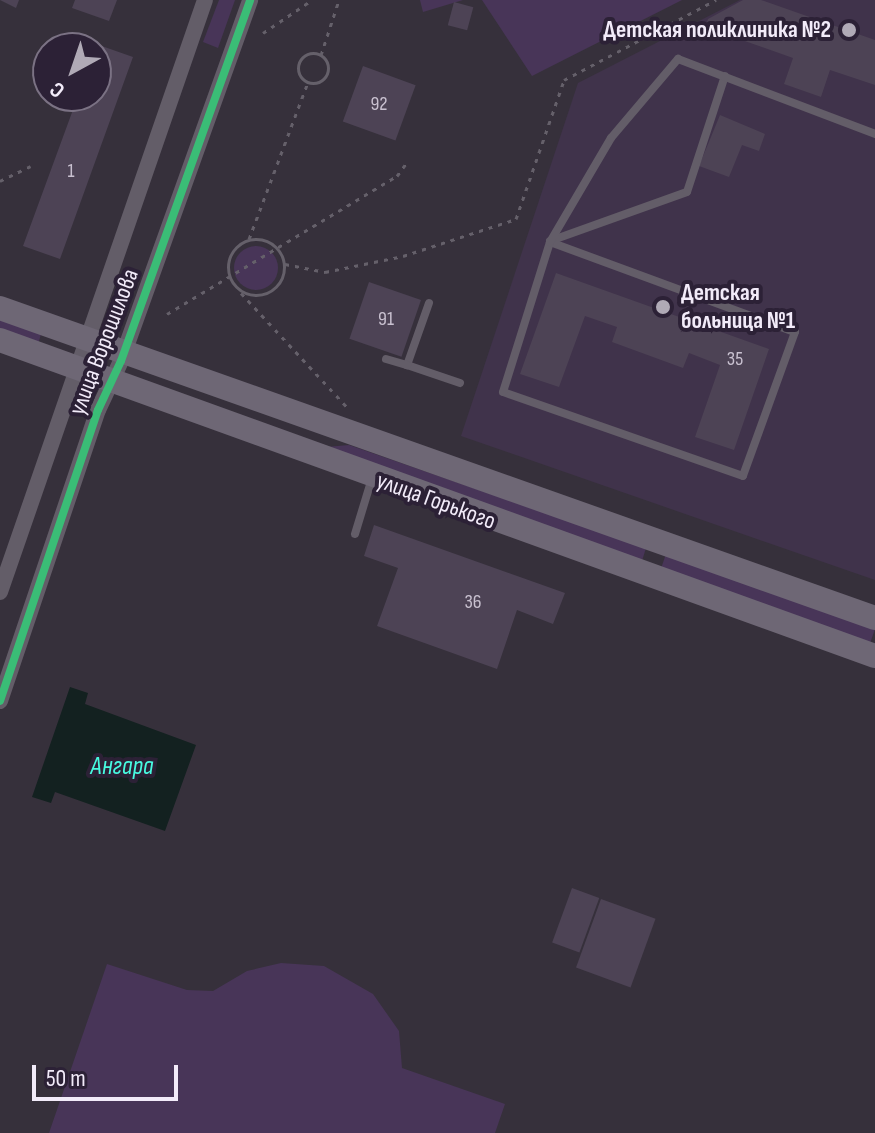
<!DOCTYPE html>
<html>
<head>
<meta charset="utf-8">
<style>
	body { margin:0 }
	#map { position:relative; width:875px; height:1133px; overflow:hidden; background:#36303b; font-family:"Sofia Sans Condensed",sans-serif }
	div>[style] { position:absolute }
	.built>* { inset:0; background:#40334b }
	.green>* { inset:0; background:#483558; transform-origin:0 0 }
	.round { border-radius:50% }
	.water>* { inset:0; background:#132120 }
	.building>* { inset:0; background:#4d4355; transform-origin:0 0 }
	.path>* { height:3px; margin-top:-1.5px; transform-origin:0; background:repeating-linear-gradient(90deg,#65606a 0 4px,transparent 0 10px) }
	.path>.ring { margin:-1.5px; padding:0; box-sizing:content-box; background:none; border:3px solid #65606a; border-radius:50% }
	.lane>* { height:8px; margin:-4px; padding:0 4px; transform-origin:4px; border-radius:4px; background:#635d68 }
	.street>* { height:16px; margin:-8px; padding:0 8px; transform-origin:8px; border-radius:8px; background:#635d68 }
	.secondary>* { height:24px; margin:-12px; padding:0 12px; transform-origin:12px; border-radius:12px; background:#6e6775 }
	.cycleway>* { height:8px; margin:-4px; padding:0 4px; transform-origin:4px; border-radius:4px; background:#3abd76 }
	.dots>* { width:22px; height:22px; translate:-50% -50%; box-sizing:border-box; border:4px solid #2c2136; border-radius:50% }
	span { translate:-50% -50%; white-space:nowrap; text-align:center; line-height:1.15; -webkit-text-stroke:8px #2c2136; paint-order:stroke }
	.number-label { font-size:20px; color:#c9c1d0 }
	.number-label span { -webkit-text-stroke-width:0 }
	.poi-label { font-size:24px; color:#f2ebf9; font-weight:700 }
	.right { translate:-100% -50%; text-align:right }
	.left { translate:0 -50%; text-align:left }
	.street-label { font-size:24px; color:#f2ebf9 }
	.water-label { font-size:26px; color:#47fae0; font-style:italic }
	.north { position:absolute; left:32px; top:32px; width:80px; height:80px; box-sizing:border-box; background:#2c2136; border:2px solid #7b7284; border-radius:50%; rotate:220deg; font-size:22px; font-weight:700; line-height:32px; text-align:center; color:#f2ebf9 }
	.north::after { content:''; display:block; margin:auto; width:28px; height:36px; background:#b0aab6; clip-path:polygon(50% 0,100% 100%,50% 72%,0 100%) }
	.scale { position:absolute; left:32px; top:1065px; width:146px; height:36px; box-sizing:border-box; border:4px solid #f2ebf9; border-top:0; padding-left:10px; font-size:24px; line-height:28px; white-space:nowrap; color:#f2ebf9; -webkit-text-stroke:6px #2c2136; paint-order:stroke }
</style>
</head>
<body>
<div id="map">
	<div class="built">
		<div style="clip-path:polygon(740px 0,875px 0,875px 580px,461px 436px,578px 83px)"></div>
	</div>
	<div class="green">
		<div style="clip-path:polygon(219px 0,235px 0,218px 48px,203px 42px)"></div>
		<div style="clip-path:polygon(420px 0,463px 0,423px 12px)"></div>
		<div style="clip-path:polygon(482px 0,682px 0,532px 76px)"></div>
		<div class="round" style="left:234px;top:246px;width:44px;height:44px"></div>
		<div style="clip-path:polygon(0 316px,42px 331px,38px 344px,0 330px)"></div>
		<div style="clip-path:polygon(349px 445px,646px 548px,641px 564px,326px 447px)"></div>
		<div style="left:666px;top:554px;width:222px;height:17px;rotate:19deg"></div>
		<div style="clip-path:polygon(281px 963px,324px 966px,373px 994px,399px 1031px,402px 1068px,505px 1104px,495px 1133px,49px 1133px,107px 964px,187px 990px,213px 991px,247px 971px)"></div>
	</div>
	<div class="water">
		<div style="clip-path:polygon(70px 687px,88px 693px,85px 704px,196px 745px,165px 831px,55px 792px,51px 803px,32px 797px)"></div>
	</div>
	<div class="building">
		<div style="clip-path:polygon(0 0,19px 0,16px 8px)"></div>
		<div style="clip-path:polygon(75px 0,117px 0,109px 21px,72px 8px)"></div>
		<div style="clip-path:polygon(743px 0,761px 0,875px 40px,875px 85px,830px 70px,821px 97px,784px 84px,793px 58px,705px 27px,708px 19px)"></div>
		<div style="left:454px;top:2px;width:20px;height:24px;rotate:15deg"></div>
		<div style="clip-path:polygon(96px 44px,133px 57px,60px 259px,23px 246px,78px 96px,96px 96px)"></div>
		<div style="left:363px;top:66px;width:56px;height:59px;rotate:20deg"></div>
		<div style="clip-path:polygon(720px 115px,765px 134px,759px 151px,742px 145px,729px 177px,699px 166px)"></div>
		<div style="clip-path:polygon(556px 273px,769px 349px,734px 450px,695px 437px,720px 365px,689px 353px,683px 368px,612px 342px,617px 327px,585px 316px,559px 387px,520px 374px)"></div>
		<div style="left:369px;top:282px;width:55px;height:60px;rotate:19deg"></div>
		<div style="clip-path:polygon(374px 525px,565px 593px,553px 624px,517px 610px,497px 669px,377px 626px,398px 568px,364px 556px)"></div>
		<div style="left:572px;top:888px;width:29px;height:58px;rotate:20deg"></div>
		<div style="left:601px;top:899px;width:58px;height:73px;rotate:20deg"></div>
	</div>
	<div class="path">
		<div style="left:263px;top:33px;width:59px;rotate:-34deg"></div>
		<div class="ring" style="left:298px;top:53px;width:27px;height:27px"></div>
		<div style="left:321px;top:55px;width:58px;rotate:-71.9deg"></div>
		<div style="left:0;top:181px;width:34px;rotate:-26deg"></div>
		<div class="ring" style="left:228px;top:239px;width:53px;height:53px"></div>
		<div style="left:249px;top:239px;width:168px;rotate:-69.4deg"></div>
		<div style="left:285px;top:264px;width:41px;rotate:11.3deg"></div>
		<div style="left:325px;top:272px;width:80px;rotate:-11.6deg"></div>
		<div style="left:403px;top:256px;width:119px;rotate:-18.1deg"></div>
		<div style="left:516px;top:219px;width:147px;rotate:-70.9deg"></div>
		<div style="left:564px;top:80px;width:172px;rotate:-27.8deg"></div>
		<div style="left:241px;top:293px;width:157px;rotate:47.1deg"></div>
		<div style="left:167px;top:314px;width:268px;rotate:-31deg"></div>
		<div style="left:397px;top:176px;width:19px;rotate:-54deg"></div>
	</div>
	<div class="lane">
		<div style="left:550px;top:241px;width:145px;rotate:-19.7deg"></div>
		<div style="left:687px;top:192px;width:122px;rotate:-71.9deg"></div>
		<div style="left:550px;top:242px;width:261px;rotate:20.2deg"></div>
		<div style="left:795px;top:332px;width:153px;rotate:109.9deg"></div>
		<div style="left:743px;top:476px;width:254px;rotate:-160.7deg"></div>
		<div style="left:503px;top:392px;width:157px;rotate:-72.6deg"></div>
		<div style="left:550px;top:242px;width:121px;rotate:-59.6deg"></div>
		<div style="left:611px;top:138px;width:104px;rotate:-49.7deg"></div>
		<div style="left:678px;top:59px;width:211px;rotate:20.8deg"></div>
		<div style="left:429px;top:303px;width:66px;rotate:109.5deg"></div>
		<div style="left:407px;top:365px;width:56px;rotate:18.8deg"></div>
		<div style="left:386px;top:359px;width:22px;rotate:16deg"></div>
		<div style="left:355px;top:534px;width:59px;rotate:-73.1deg"></div>
	</div>
	<div class="street">
		<div style="left:0;top:592px;width:626px;rotate:-70.9deg"></div>
		<div style="left:0;top:701px;width:307px;rotate:-71.4deg"></div>
		<div style="left:98px;top:410px;width:54px;rotate:-64.9deg"></div>
		<div style="left:121px;top:361px;width:383px;rotate:-70.3deg"></div>
	</div>
	<div class="secondary">
		<div style="left:0;top:308px;width:928px;rotate:19.51deg"></div>
		<div style="left:0;top:340px;width:930px;rotate:19.86deg"></div>
	</div>
	<div class="cycleway">
		<div style="left:0;top:701px;width:307px;rotate:-71.4deg"></div>
		<div style="left:98px;top:410px;width:54px;rotate:-64.9deg"></div>
		<div style="left:121px;top:361px;width:383px;rotate:-70.3deg"></div>
	</div>
	<div class="dots">
		<div style="left:849px;top:30px;background:#b0aab6"></div>
		<div style="left:663px;top:307px;background:#b0aab6"></div>
	</div>
	<div class="number-label">
		<span style="left:379px;top:104px">92</span>
		<span style="left:71px;top:171px">1</span>
		<span style="left:386px;top:319px">91</span>
		<span style="left:735px;top:359px">35</span>
		<span style="left:473px;top:602px">36</span>
	</div>
	<div class="poi-label">
		<span class="right" style="left:831px;top:30px">Детская поликлиника №2</span>
		<span class="left" style="left:681px;top:307px">Детская<br>больница №1</span>
	</div>
	<div class="street-label">
		<span style="left:104px;top:342px;rotate:-69deg">улица Ворошилова</span>
		<span style="left:436px;top:501px;rotate:20deg">улица Горького</span>
	</div>
	<div class="water-label">
		<span style="left:122px;top:767px">Ангара</span>
	</div>
	<div class="north">С</div>
	<div class="scale">50 m</div>
</div>
</body>
</html>
